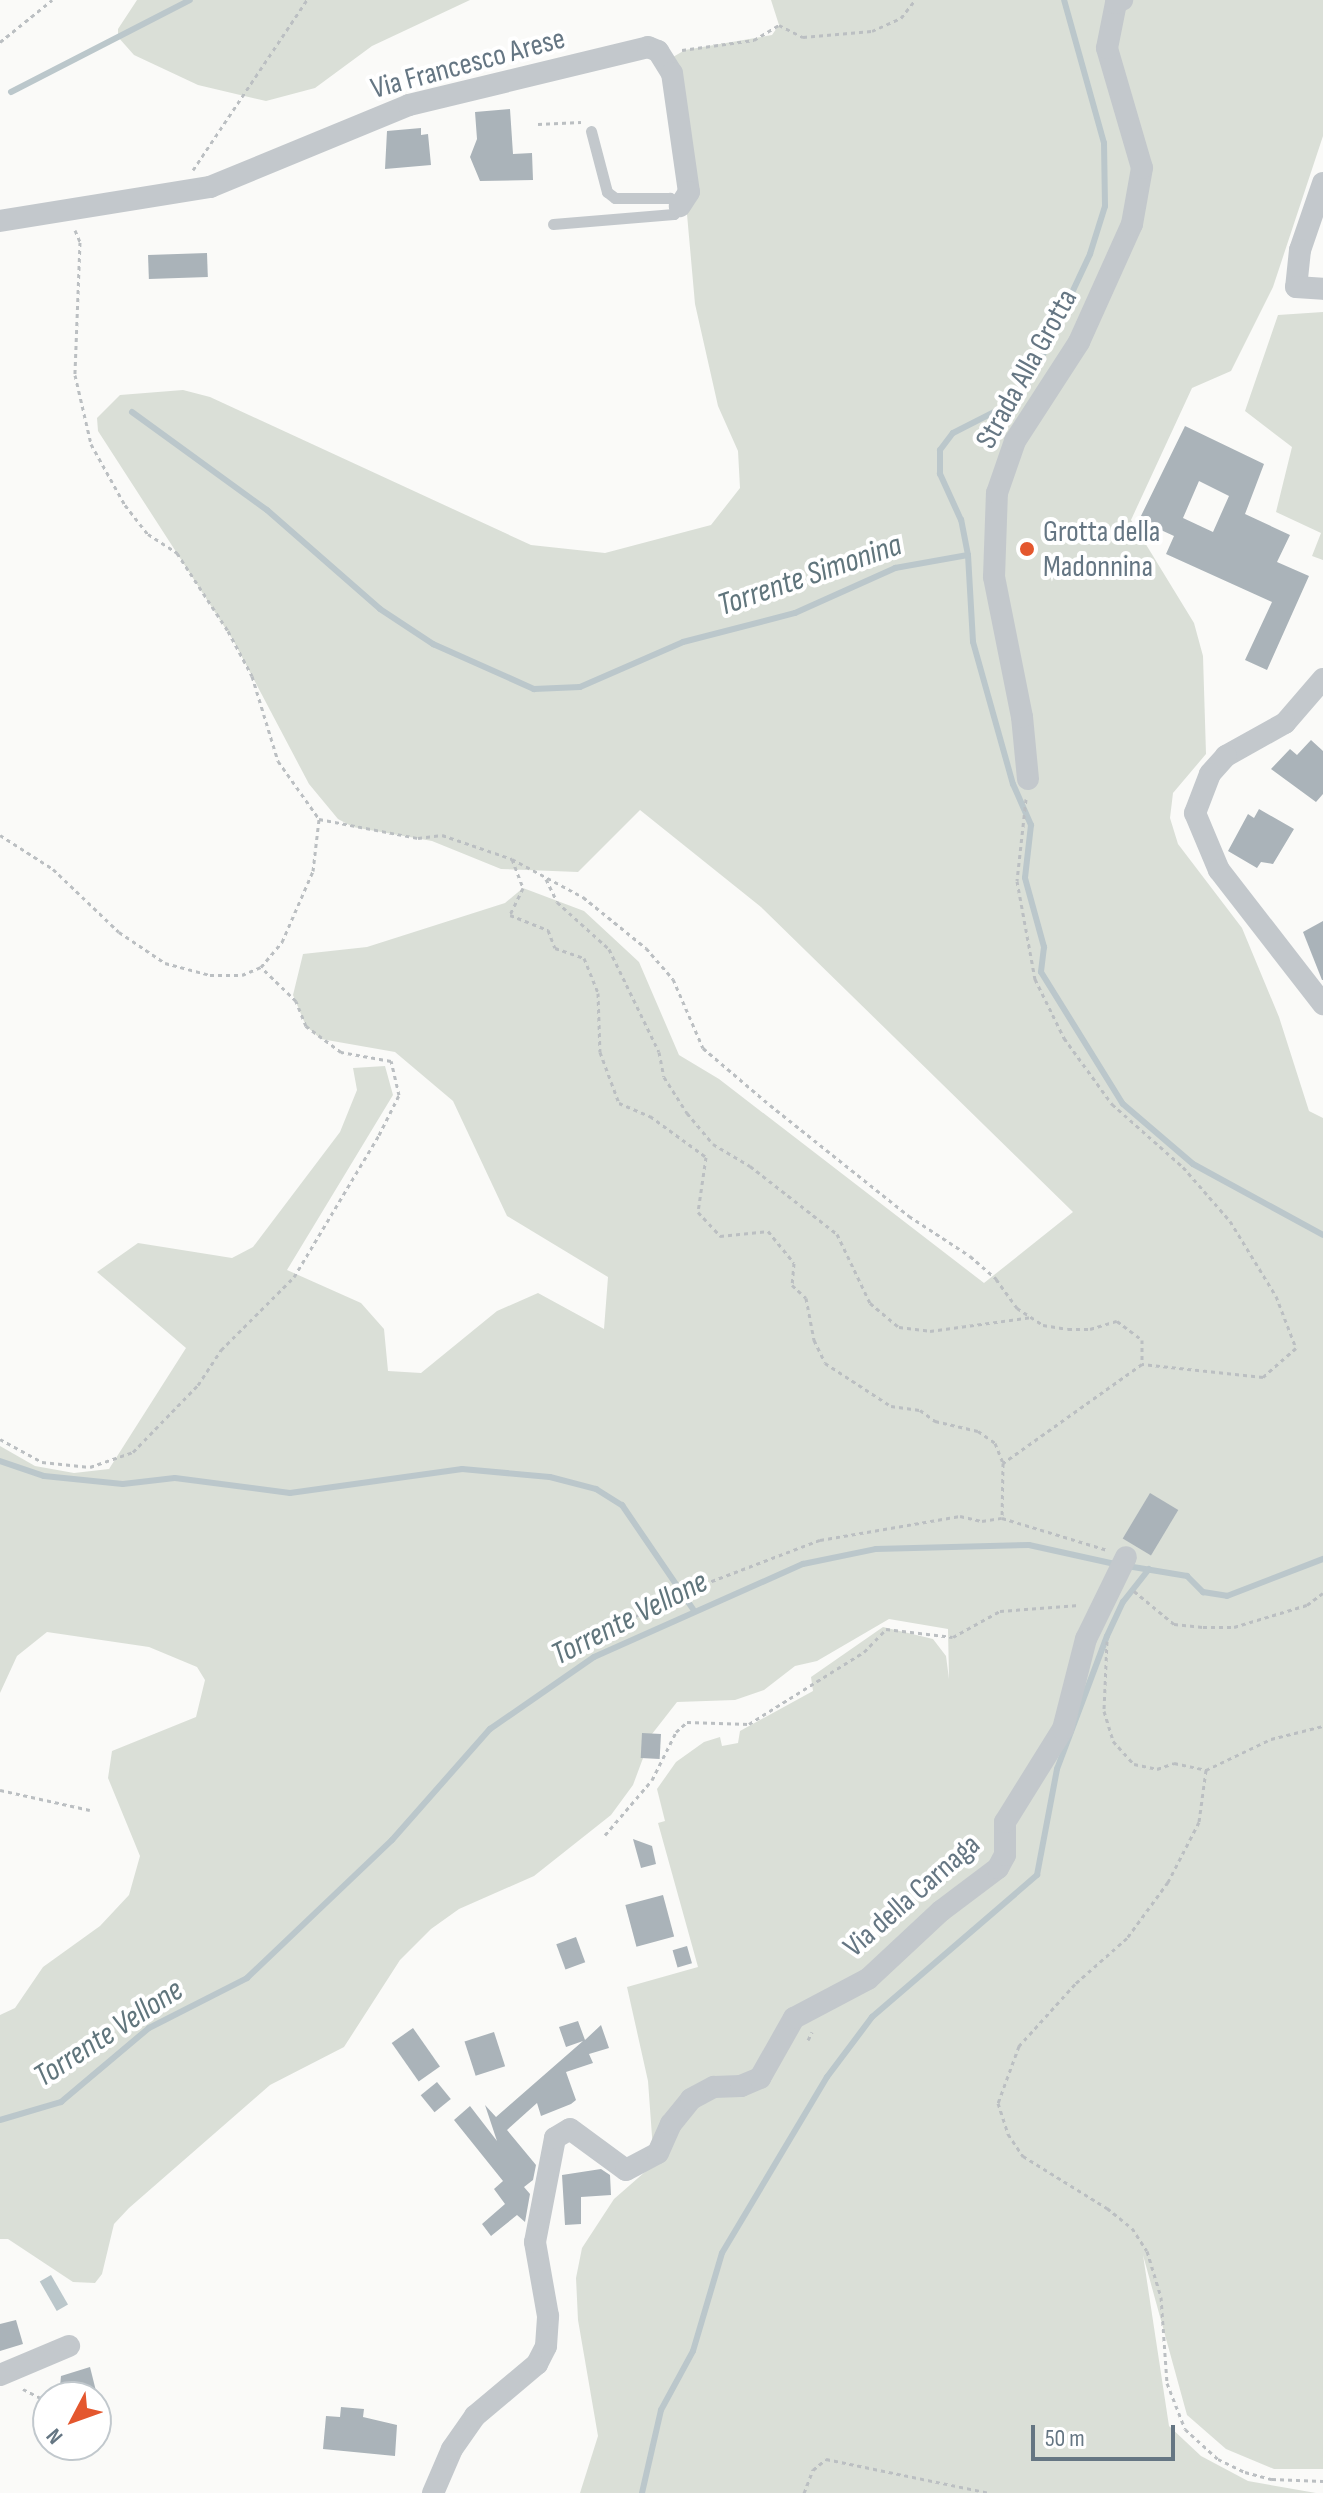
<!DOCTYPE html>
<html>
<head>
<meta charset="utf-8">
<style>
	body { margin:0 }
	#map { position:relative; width:1323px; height:2493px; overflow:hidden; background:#fafaf8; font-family:"Sofia Sans Condensed",sans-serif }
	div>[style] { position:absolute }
	.green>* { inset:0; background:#dadfd7 }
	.water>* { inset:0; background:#bbc7cb; transform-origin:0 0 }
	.stream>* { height:6px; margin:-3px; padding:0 3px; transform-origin:3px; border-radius:3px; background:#bbc7cb }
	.building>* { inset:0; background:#aab3b9; transform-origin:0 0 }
	.path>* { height:3px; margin-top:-1.5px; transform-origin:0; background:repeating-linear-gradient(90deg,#bbbfc2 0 4px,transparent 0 8px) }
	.lane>* { height:11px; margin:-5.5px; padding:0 5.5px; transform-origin:5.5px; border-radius:5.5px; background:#c3c8cc }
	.street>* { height:22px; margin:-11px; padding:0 11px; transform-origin:11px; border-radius:11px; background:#c3c8cc }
	.dots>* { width:22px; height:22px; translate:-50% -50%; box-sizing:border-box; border:4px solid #fff; border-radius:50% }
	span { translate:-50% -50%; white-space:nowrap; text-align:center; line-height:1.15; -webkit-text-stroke:8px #fff; paint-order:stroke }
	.street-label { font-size:30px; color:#657683 }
	.poi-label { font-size:30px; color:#657683 }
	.left { translate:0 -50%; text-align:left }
	.water-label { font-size:32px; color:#60757c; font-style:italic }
	.north { position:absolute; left:32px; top:2381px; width:80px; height:80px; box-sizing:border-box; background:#fff; border:2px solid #c1c8cd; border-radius:50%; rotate:229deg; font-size:22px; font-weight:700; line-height:32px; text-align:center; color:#657683 }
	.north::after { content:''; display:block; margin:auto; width:28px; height:36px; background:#e4572e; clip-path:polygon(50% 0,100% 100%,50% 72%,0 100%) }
	.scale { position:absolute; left:1031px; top:2425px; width:144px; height:36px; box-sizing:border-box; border:4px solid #657683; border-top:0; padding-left:10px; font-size:24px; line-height:28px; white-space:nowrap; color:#657683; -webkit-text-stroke:6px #fff; paint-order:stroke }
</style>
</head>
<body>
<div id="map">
	<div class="green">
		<div style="clip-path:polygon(137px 0,470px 0,372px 46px,315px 88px,266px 101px,198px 85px,134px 55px,118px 37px,118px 29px)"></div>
		<div style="clip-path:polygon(771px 0,1323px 0,1323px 136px,1273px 287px,1231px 371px,1192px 388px,1131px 520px,1194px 623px,1203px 656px,1206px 754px,1173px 793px,1170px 818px,1178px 844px,1242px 928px,1279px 1017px,1309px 1111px,1323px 1118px,1323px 2469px,1274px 2469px,1226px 2449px,1187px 2415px,1143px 2255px,1169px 2426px,1201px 2456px,1248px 2481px,1316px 2493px,580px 2493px,598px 2436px,578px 2320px,576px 2278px,582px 2248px,614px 2199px,654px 2164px,648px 2081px,627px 1987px,698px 1967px,658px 1823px,665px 1821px,657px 1789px,676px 1762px,704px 1742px,720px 1737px,722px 1746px,738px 1743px,740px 1731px,813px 1691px,811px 1677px,883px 1627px,933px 1639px,946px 1656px,949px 1679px,948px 1629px,889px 1619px,817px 1661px,795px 1666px,764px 1690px,735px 1700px,677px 1702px,652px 1734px,633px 1785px,611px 1815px,534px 1876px,459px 1909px,431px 1929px,400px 1960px,344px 2047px,270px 2085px,129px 2208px,114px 2224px,102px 2274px,95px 2283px,73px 2282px,8px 2239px,0 2239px,0 2015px,15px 2008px,43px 1967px,100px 1926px,129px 1895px,140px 1856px,108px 1778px,112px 1751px,196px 1717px,205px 1680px,197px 1667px,149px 1647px,47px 1632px,17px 1656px,0 1693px,0 1446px,35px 1466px,74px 1473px,109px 1469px,186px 1348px,97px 1272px,138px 1243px,232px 1258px,253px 1247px,340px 1132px,357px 1090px,353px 1068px,385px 1066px,393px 1095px,287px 1270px,361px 1303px,384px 1329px,388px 1371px,421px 1373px,497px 1311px,538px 1293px,604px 1329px,608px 1277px,507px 1216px,453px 1101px,395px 1052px,321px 1039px,306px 1026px,293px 995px,303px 954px,367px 947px,505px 903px,523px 888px,584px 911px,639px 962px,679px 1055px,719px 1079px,984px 1283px,1073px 1212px,761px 907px,640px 810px,578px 872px,501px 869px,432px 841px,353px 827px,338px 819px,309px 784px,233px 640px,98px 431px,97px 418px,120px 395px,183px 390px,210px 397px,531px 545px,605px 553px,711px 525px,740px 488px,738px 451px,718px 406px,695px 304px,673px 57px,685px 50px,772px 35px,779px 25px)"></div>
		<div style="clip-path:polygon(1323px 312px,1323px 560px,1312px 556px,1321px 533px,1276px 512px,1292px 447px,1245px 411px,1278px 315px)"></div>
	</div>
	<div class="water">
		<div style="left:51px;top:2275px;width:34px;height:13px;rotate:60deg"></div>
	</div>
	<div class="stream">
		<div style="left:11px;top:92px;width:201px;rotate:-27.2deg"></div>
		<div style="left:132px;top:412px;width:167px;rotate:36deg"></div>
		<div style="left:267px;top:510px;width:150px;rotate:41.2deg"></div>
		<div style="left:380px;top:609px;width:64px;rotate:33.4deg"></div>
		<div style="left:433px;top:644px;width:111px;rotate:24deg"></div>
		<div style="left:534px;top:689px;width:46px;rotate:-2.5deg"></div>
		<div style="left:580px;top:687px;width:112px;rotate:-23.6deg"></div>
		<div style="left:683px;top:642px;width:116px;rotate:-14.5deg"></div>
		<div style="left:795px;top:613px;width:110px;rotate:-24.2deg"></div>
		<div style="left:895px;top:568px;width:74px;rotate:-10.1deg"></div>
		<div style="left:968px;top:555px;width:87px;rotate:86.7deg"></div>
		<div style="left:973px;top:642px;width:148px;rotate:74.3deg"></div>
		<div style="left:1013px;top:784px;width:45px;rotate:66.3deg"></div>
		<div style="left:1031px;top:825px;width:53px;rotate:96.5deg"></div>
		<div style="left:1025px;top:878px;width:72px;rotate:74.6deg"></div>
		<div style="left:1044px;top:947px;width:25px;rotate:97deg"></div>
		<div style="left:1041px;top:972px;width:155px;rotate:58.2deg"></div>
		<div style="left:1123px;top:1104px;width:92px;rotate:40.6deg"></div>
		<div style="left:1193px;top:1164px;width:148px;rotate:28.6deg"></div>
		<div style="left:968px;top:555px;width:36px;rotate:-101deg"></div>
		<div style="left:961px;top:520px;width:51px;rotate:-114.5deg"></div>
		<div style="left:940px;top:474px;width:24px;rotate:-90deg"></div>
		<div style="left:940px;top:450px;width:21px;rotate:-53deg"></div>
		<div style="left:953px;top:433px;width:64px;rotate:-27deg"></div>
		<div style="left:1010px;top:404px;width:34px;rotate:-50deg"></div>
		<div style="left:1032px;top:378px;width:137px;rotate:-64.9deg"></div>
		<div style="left:1090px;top:254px;width:50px;rotate:-72.6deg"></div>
		<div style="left:1105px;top:206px;width:63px;rotate:-90.9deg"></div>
		<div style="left:1104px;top:143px;width:148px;rotate:-105.6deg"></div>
		<div style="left:0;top:1461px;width:46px;rotate:18.8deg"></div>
		<div style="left:44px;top:1476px;width:79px;rotate:5.8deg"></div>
		<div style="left:123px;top:1484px;width:52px;rotate:-6.6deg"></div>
		<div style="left:175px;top:1478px;width:116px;rotate:7.4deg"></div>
		<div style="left:290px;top:1493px;width:174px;rotate:-7.9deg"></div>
		<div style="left:462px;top:1469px;width:88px;rotate:5.2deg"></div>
		<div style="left:550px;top:1477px;width:48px;rotate:14.6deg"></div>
		<div style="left:596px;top:1489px;width:31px;rotate:32deg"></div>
		<div style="left:622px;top:1505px;width:126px;rotate:55.7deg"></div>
		<div style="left:1127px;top:1566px;width:61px;rotate:9.5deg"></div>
		<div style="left:1187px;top:1576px;width:23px;rotate:45deg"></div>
		<div style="left:1203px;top:1592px;width:24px;rotate:9deg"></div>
		<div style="left:1227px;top:1596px;width:103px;rotate:-21.1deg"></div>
		<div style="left:0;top:2120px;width:64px;rotate:-16.4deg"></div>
		<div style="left:61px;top:2102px;width:115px;rotate:-40.1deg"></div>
		<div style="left:149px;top:2028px;width:110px;rotate:-27deg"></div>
		<div style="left:247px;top:1978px;width:200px;rotate:-43.6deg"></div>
		<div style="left:392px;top:1840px;width:148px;rotate:-48.6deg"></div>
		<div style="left:490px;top:1729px;width:126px;rotate:-34.7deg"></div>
		<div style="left:594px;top:1657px;width:229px;rotate:-24deg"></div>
		<div style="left:803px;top:1564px;width:75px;rotate:-11.6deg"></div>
		<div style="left:876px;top:1549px;width:153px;rotate:-1.5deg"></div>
		<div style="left:1029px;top:1545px;width:88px;rotate:12.5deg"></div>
		<div style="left:642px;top:2493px;width:85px;rotate:-77.1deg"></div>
		<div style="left:661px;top:2410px;width:67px;rotate:-61.5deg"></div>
		<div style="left:693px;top:2351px;width:102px;rotate:-73.5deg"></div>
		<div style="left:722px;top:2253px;width:205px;rotate:-59.2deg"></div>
		<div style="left:827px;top:2077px;width:75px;rotate:-53.1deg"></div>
		<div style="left:872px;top:2017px;width:218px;rotate:-40.7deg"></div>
		<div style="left:1037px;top:1875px;width:108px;rotate:-79.3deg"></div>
		<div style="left:1057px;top:1769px;width:142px;rotate:-69.4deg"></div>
		<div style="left:1107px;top:1636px;width:38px;rotate:-65deg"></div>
		<div style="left:1123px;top:1602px;width:42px;rotate:-51.8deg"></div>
	</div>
	<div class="building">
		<div style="clip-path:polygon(510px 109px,513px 154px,532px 153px,533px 180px,480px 181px,470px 157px,477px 139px,475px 112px)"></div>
		<div style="clip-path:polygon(421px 128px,421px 135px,428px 134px,431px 165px,385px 169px,387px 131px)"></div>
		<div style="left:207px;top:253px;width:24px;height:59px;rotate:88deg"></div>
		<div style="clip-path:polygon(evenodd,1185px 426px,1264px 464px,1245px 514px,1290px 535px,1277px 562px,1309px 576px,1267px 670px,1245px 660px,1272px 602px,1166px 554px,1174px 536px,1139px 520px,1185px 426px,1199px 481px,1229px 496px,1213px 532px,1183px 518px,1199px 481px)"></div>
		<div style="clip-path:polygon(1311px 740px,1323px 751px,1323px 794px,1316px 802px,1271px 769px,1290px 749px,1297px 755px)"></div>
		<div style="clip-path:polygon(1259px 809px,1294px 829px,1273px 864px,1261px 862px,1257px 868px,1228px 851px,1248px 814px,1254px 818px)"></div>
		<div style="clip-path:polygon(1323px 921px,1323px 980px,1322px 980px,1303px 932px)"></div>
		<div style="left:1150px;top:1493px;width:33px;height:53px;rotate:31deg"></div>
		<div style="left:642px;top:1733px;width:19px;height:25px;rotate:3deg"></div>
		<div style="clip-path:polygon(633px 1839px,652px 1846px,656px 1864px,641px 1868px)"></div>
		<div style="left:663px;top:1895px;width:43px;height:39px;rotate:75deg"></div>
		<div style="left:576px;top:1937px;width:27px;height:21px;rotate:70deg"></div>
		<div style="left:687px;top:1946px;width:18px;height:15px;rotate:74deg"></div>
		<div style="clip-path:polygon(578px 2021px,585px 2040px,601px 2025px,609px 2048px,589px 2054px,593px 2063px,566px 2072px,576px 2100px,571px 2104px,541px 2116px,537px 2103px,507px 2130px,536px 2165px,533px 2180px,524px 2187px,530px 2194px,525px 2222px,517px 2215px,491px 2236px,482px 2224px,505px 2204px,494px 2189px,503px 2181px,454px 2120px,470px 2106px,497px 2141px,485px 2105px,496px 2117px,583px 2041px,566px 2047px,559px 2027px)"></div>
		<div style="left:413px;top:2028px;width:47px;height:26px;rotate:55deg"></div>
		<div style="left:494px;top:2032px;width:36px;height:31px;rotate:72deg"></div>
		<div style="left:437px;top:2082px;width:22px;height:21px;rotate:51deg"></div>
		<div style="clip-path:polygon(601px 2169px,610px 2175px,611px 2195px,581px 2197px,581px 2224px,565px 2225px,562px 2175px)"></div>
		<div style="clip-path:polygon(16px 2320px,23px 2344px,0 2351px,0 2324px)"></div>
		<div style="clip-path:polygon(90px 2367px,96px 2391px,59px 2397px,61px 2376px)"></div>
		<div style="clip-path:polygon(341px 2407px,364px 2409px,363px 2417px,397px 2425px,395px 2456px,323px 2449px,326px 2416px,340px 2417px)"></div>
	</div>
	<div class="path">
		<div style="left:0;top:42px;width:67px;rotate:-38.9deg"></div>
		<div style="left:682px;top:50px;width:73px;rotate:-7.9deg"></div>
		<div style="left:754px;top:40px;width:29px;rotate:-31deg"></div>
		<div style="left:779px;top:25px;width:27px;rotate:27deg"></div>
		<div style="left:803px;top:37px;width:69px;rotate:-5deg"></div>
		<div style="left:872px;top:31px;width:32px;rotate:-24deg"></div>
		<div style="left:901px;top:18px;width:23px;rotate:-52deg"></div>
		<div style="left:538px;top:124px;width:43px;rotate:-2.7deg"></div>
		<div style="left:193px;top:170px;width:205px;rotate:-56.2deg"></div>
		<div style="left:75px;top:230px;width:13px;rotate:67deg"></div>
		<div style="left:80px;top:242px;width:133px;rotate:92.2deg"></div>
		<div style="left:75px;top:375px;width:71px;rotate:76.9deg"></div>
		<div style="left:91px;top:444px;width:70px;rotate:60.9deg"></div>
		<div style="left:125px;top:505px;width:37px;rotate:52deg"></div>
		<div style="left:148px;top:534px;width:35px;rotate:33deg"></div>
		<div style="left:177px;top:553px;width:93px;rotate:56.8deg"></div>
		<div style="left:228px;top:631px;width:51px;rotate:61.9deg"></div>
		<div style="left:252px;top:676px;width:89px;rotate:73deg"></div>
		<div style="left:278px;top:761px;width:71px;rotate:54.7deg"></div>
		<div style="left:319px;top:819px;width:101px;rotate:10.9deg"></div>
		<div style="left:418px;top:838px;width:24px;rotate:-7deg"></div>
		<div style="left:442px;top:835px;width:74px;rotate:18.9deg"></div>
		<div style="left:512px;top:859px;width:81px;rotate:28.2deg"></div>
		<div style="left:583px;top:897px;width:81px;rotate:39deg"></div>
		<div style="left:646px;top:948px;width:41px;rotate:48.9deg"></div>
		<div style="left:673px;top:979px;width:75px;rotate:66.5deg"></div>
		<div style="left:703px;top:1048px;width:88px;rotate:40.4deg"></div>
		<div style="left:770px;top:1105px;width:178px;rotate:38.6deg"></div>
		<div style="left:909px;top:1216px;width:73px;rotate:33.3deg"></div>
		<div style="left:970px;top:1256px;width:35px;rotate:41deg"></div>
		<div style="left:996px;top:1279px;width:36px;rotate:54deg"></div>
		<div style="left:1017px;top:1308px;width:31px;rotate:33deg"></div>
		<div style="left:1043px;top:1325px;width:25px;rotate:9deg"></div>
		<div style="left:1068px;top:1329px;width:22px"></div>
		<div style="left:1090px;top:1329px;width:28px;rotate:-17deg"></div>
		<div style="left:1117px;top:1321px;width:31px;rotate:37deg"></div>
		<div style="left:1142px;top:1340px;width:24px;rotate:90deg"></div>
		<div style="left:1026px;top:799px;width:82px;rotate:96.3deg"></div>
		<div style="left:1017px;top:881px;width:100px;rotate:79.6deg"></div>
		<div style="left:1035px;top:979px;width:66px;rotate:63.8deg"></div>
		<div style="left:1064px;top:1038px;width:82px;rotate:54deg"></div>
		<div style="left:1112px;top:1104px;width:95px;rotate:41.6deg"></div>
		<div style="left:1183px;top:1167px;width:72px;rotate:49deg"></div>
		<div style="left:1230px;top:1221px;width:88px;rotate:58.5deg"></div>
		<div style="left:1276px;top:1296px;width:56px;rotate:69deg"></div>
		<div style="left:1296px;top:1348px;width:44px;rotate:138.7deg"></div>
		<div style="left:1263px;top:1377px;width:122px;rotate:-173.9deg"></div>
		<div style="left:1142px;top:1364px;width:171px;rotate:144.5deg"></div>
		<div style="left:1003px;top:1463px;width:55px;rotate:91deg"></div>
		<div style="left:1002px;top:1518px;width:110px;rotate:16.9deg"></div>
		<div style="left:0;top:835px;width:63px;rotate:32.7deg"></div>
		<div style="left:53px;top:869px;width:91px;rotate:43.7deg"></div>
		<div style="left:119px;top:932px;width:55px;rotate:34deg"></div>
		<div style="left:165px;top:963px;width:47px;rotate:14.9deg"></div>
		<div style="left:210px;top:975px;width:32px"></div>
		<div style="left:242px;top:975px;width:21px;rotate:-23deg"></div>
		<div style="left:512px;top:859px;width:31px;rotate:69deg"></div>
		<div style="left:523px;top:888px;width:30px;rotate:116deg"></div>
		<div style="left:510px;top:915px;width:41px;rotate:21.5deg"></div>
		<div style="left:548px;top:930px;width:19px;rotate:69deg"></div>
		<div style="left:555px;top:948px;width:31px;rotate:19deg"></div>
		<div style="left:584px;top:958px;width:38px;rotate:68deg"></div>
		<div style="left:598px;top:993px;width:59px;rotate:88.1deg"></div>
		<div style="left:600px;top:1052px;width:54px;rotate:69.6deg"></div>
		<div style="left:619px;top:1103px;width:34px;rotate:23deg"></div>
		<div style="left:650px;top:1116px;width:69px;rotate:36.2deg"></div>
		<div style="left:706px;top:1157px;width:56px;rotate:98.3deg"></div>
		<div style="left:698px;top:1212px;width:33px;rotate:47deg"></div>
		<div style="left:720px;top:1236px;width:48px;rotate:-5.9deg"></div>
		<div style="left:768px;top:1231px;width:41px;rotate:50.9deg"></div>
		<div style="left:794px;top:1263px;width:22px;rotate:95deg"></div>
		<div style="left:792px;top:1285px;width:19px;rotate:43deg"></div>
		<div style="left:806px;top:1298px;width:43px;rotate:79.2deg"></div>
		<div style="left:814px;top:1340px;width:25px;rotate:64deg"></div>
		<div style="left:825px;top:1363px;width:79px;rotate:33.1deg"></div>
		<div style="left:891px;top:1406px;width:29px;rotate:8deg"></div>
		<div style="left:920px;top:1410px;width:19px;rotate:36deg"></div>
		<div style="left:935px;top:1421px;width:44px;rotate:13.1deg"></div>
		<div style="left:978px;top:1431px;width:21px;rotate:35deg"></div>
		<div style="left:995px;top:1443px;width:22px;rotate:68deg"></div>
		<div style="left:546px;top:879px;width:25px;rotate:64deg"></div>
		<div style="left:557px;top:902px;width:70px;rotate:42.1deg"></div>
		<div style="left:609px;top:949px;width:114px;rotate:64.1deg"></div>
		<div style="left:659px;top:1052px;width:25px;rotate:79deg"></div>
		<div style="left:664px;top:1077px;width:43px;rotate:57.4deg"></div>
		<div style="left:687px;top:1113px;width:40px;rotate:50deg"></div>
		<div style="left:713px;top:1144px;width:43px;rotate:30.7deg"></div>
		<div style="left:750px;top:1166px;width:110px;rotate:38deg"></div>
		<div style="left:837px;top:1234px;width:76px;rotate:64.4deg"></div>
		<div style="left:870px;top:1303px;width:38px;rotate:40deg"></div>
		<div style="left:899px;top:1327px;width:31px;rotate:7deg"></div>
		<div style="left:930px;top:1331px;width:103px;rotate:-7.8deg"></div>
		<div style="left:0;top:1439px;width:48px;rotate:28.7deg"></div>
		<div style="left:42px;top:1462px;width:48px;rotate:5.9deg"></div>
		<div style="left:90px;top:1467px;width:46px;rotate:-19.2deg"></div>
		<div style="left:133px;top:1452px;width:93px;rotate:-45.9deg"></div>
		<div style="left:198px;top:1385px;width:42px;rotate:-56.7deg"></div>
		<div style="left:221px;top:1350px;width:103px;rotate:-45deg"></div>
		<div style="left:294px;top:1277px;width:165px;rotate:-59.1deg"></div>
		<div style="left:379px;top:1135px;width:45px;rotate:-63.4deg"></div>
		<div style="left:399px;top:1095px;width:35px;rotate:-103deg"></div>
		<div style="left:391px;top:1061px;width:51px;rotate:-169.8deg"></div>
		<div style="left:341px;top:1052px;width:44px;rotate:-143.4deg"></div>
		<div style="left:306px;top:1026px;width:27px;rotate:-112deg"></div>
		<div style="left:296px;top:1001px;width:49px;rotate:-135.8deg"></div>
		<div style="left:261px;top:967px;width:33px;rotate:-50deg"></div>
		<div style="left:282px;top:942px;width:77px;rotate:-66.4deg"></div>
		<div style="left:313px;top:871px;width:52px;rotate:-83.4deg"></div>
		<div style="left:1134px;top:1591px;width:52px;rotate:39.5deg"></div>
		<div style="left:1174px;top:1624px;width:29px;rotate:6deg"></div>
		<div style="left:1203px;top:1627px;width:31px"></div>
		<div style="left:1234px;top:1627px;width:76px;rotate:-16.8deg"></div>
		<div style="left:1307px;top:1605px;width:20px;rotate:-37deg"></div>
		<div style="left:636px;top:1616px;width:75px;rotate:-25.2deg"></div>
		<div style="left:704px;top:1584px;width:124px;rotate:-20.8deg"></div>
		<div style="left:820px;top:1540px;width:142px;rotate:-9.7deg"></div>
		<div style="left:960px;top:1516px;width:23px;rotate:13deg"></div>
		<div style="left:982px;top:1521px;width:20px;rotate:-9deg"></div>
		<div style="left:1107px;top:1641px;width:70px;rotate:92.5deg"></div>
		<div style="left:1104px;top:1711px;width:31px;rotate:73deg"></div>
		<div style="left:1113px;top:1741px;width:31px;rotate:48deg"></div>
		<div style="left:1134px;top:1764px;width:24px;rotate:12deg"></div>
		<div style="left:1157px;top:1769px;width:18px;rotate:-19deg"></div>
		<div style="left:1174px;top:1763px;width:33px;rotate:12deg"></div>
		<div style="left:1206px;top:1770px;width:72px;rotate:-25.5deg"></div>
		<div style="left:1271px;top:1739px;width:54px;rotate:-14deg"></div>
		<div style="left:1206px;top:1770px;width:52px;rotate:97.7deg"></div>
		<div style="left:1199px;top:1822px;width:68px;rotate:117.3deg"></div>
		<div style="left:1168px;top:1882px;width:69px;rotate:126.2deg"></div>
		<div style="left:1127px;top:1938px;width:69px;rotate:138.5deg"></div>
		<div style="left:1075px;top:1984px;width:84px;rotate:132.1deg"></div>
		<div style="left:1019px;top:2046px;width:61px;rotate:110.2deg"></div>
		<div style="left:998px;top:2103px;width:33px;rotate:72deg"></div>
		<div style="left:1008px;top:2134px;width:27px;rotate:56deg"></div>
		<div style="left:1023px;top:2156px;width:99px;rotate:31.8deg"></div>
		<div style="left:1107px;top:2208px;width:32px;rotate:39deg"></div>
		<div style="left:1132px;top:2228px;width:27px;rotate:57deg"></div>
		<div style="left:1147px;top:2251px;width:48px;rotate:73.1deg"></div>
		<div style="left:1161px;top:2297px;width:86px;rotate:86deg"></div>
		<div style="left:1167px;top:2383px;width:49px;rotate:68.6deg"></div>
		<div style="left:1185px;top:2429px;width:45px;rotate:42.3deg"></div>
		<div style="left:1218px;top:2459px;width:30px;rotate:26deg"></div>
		<div style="left:1245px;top:2472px;width:28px;rotate:15deg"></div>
		<div style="left:1272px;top:2479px;width:51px;rotate:2.2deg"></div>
		<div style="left:0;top:1790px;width:92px;rotate:12.5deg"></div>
		<div style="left:605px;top:1835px;width:72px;rotate:-49.5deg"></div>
		<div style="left:652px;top:1780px;width:54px;rotate:-63.4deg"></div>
		<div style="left:676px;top:1732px;width:15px;rotate:-42deg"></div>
		<div style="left:687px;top:1722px;width:62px;rotate:1.8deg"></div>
		<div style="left:749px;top:1724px;width:136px;rotate:-32.1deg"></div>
		<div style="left:864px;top:1652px;width:32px;rotate:-46deg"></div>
		<div style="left:886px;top:1629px;width:67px;rotate:6.8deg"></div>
		<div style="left:953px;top:1637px;width:54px;rotate:-29deg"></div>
		<div style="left:1000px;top:1611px;width:79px;rotate:-4.3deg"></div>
		<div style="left:808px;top:2040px;width:9px;rotate:-63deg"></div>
		<div style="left:23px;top:2389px;width:25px;rotate:27deg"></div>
		<div style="left:804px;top:2493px;width:25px;rotate:-69deg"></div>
		<div style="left:813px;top:2470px;width:17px;rotate:-40deg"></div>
		<div style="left:826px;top:2459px;width:167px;rotate:11.7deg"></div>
	</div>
	<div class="lane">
		<div style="left:553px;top:224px;width:121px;rotate:-4.7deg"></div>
		<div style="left:674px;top:214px;width:10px;rotate:-53deg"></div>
		<div style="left:680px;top:206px;width:13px;rotate:-141deg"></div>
		<div style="left:670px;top:198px;width:55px;rotate:180deg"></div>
		<div style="left:615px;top:198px;width:10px;rotate:-143deg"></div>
		<div style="left:607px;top:192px;width:63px;rotate:-104.7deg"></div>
	</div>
	<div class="street">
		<div style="left:1323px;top:183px;width:71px;rotate:108.9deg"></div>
		<div style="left:1300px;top:250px;width:37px;rotate:96deg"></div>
		<div style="left:1296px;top:287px;width:27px;rotate:4deg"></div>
		<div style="left:0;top:221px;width:213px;rotate:-9.2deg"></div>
		<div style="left:210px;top:187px;width:215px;rotate:-22.4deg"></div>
		<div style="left:409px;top:105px;width:246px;rotate:-13.6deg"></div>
		<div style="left:648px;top:47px;width:11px;rotate:22deg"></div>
		<div style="left:658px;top:51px;width:26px;rotate:58deg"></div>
		<div style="left:672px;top:73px;width:120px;rotate:81.9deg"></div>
		<div style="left:689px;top:192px;width:17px;rotate:123deg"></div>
		<div style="left:1323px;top:679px;width:58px;rotate:130.8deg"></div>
		<div style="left:1285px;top:723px;width:68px;rotate:150.8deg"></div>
		<div style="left:1226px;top:756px;width:24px;rotate:132deg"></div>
		<div style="left:1210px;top:774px;width:42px;rotate:111deg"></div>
		<div style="left:1195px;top:813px;width:62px;rotate:67.2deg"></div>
		<div style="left:1219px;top:870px;width:170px;rotate:52.2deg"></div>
		<div style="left:1028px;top:779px;width:62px;rotate:-95.5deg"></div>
		<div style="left:1022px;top:717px;width:143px;rotate:-101.3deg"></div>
		<div style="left:994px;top:577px;width:84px;rotate:-88deg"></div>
		<div style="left:997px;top:493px;width:55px;rotate:-70.9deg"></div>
		<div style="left:1015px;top:441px;width:118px;rotate:-57.1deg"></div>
		<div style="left:1079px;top:342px;width:129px;rotate:-65.8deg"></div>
		<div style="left:1132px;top:224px;width:57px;rotate:-79.9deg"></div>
		<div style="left:1142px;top:168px;width:125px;rotate:-106.3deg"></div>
		<div style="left:1107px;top:48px;width:46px;rotate:-78.7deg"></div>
		<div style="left:1116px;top:3px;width:7px;rotate:-27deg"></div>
		<div style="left:0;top:2375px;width:75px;rotate:-22.8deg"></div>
		<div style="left:433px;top:2493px;width:48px;rotate:-66.6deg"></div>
		<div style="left:452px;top:2449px;width:40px;rotate:-55.1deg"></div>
		<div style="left:475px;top:2416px;width:81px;rotate:-40deg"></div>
		<div style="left:537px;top:2364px;width:20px;rotate:-63deg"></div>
		<div style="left:546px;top:2346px;width:30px;rotate:-86deg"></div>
		<div style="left:548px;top:2316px;width:75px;rotate:-100deg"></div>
		<div style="left:535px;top:2242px;width:106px;rotate:-79.1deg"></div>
		<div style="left:555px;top:2138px;width:17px;rotate:-31deg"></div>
		<div style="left:570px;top:2129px;width:69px;rotate:36.2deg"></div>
		<div style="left:626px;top:2170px;width:36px;rotate:-28deg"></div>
		<div style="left:658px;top:2153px;width:32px;rotate:-66deg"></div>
		<div style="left:671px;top:2124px;width:32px;rotate:-51deg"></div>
		<div style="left:691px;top:2099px;width:26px;rotate:-28deg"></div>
		<div style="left:714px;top:2087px;width:27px;rotate:-2deg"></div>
		<div style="left:741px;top:2086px;width:21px;rotate:-23deg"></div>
		<div style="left:760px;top:2078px;width:69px;rotate:-60.5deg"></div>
		<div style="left:794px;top:2018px;width:84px;rotate:-27.8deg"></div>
		<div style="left:868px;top:1979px;width:100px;rotate:-43deg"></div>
		<div style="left:941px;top:1911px;width:71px;rotate:-37deg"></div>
		<div style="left:998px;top:1868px;width:15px;rotate:-62deg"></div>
		<div style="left:1005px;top:1855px;width:33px;rotate:-90deg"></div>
		<div style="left:1005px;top:1822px;width:110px;rotate:-58.1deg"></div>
		<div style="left:1063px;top:1729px;width:93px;rotate:-75.7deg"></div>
		<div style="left:1086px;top:1639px;width:91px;rotate:-64deg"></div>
	</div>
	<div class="dots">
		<div style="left:1027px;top:549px;background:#e4572e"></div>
	</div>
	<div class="street-label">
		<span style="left:468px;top:64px;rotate:-15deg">Via Francesco Arese</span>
		<span style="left:1027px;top:369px;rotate:-61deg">Strada Alla Grotta</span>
		<span style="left:912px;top:1896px;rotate:-41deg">Via della Carnaga</span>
	</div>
	<div class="poi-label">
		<span class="left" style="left:1043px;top:549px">Grotta della<br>Madonnina</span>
	</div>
	<div class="water-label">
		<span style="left:810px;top:576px;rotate:-19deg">Torrente Simonina</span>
		<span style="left:630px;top:1619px;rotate:-27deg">Torrente Vellone</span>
		<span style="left:109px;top:2034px;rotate:-33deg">Torrente Vellone</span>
	</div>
	<div class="north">N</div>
	<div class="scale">50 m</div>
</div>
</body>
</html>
